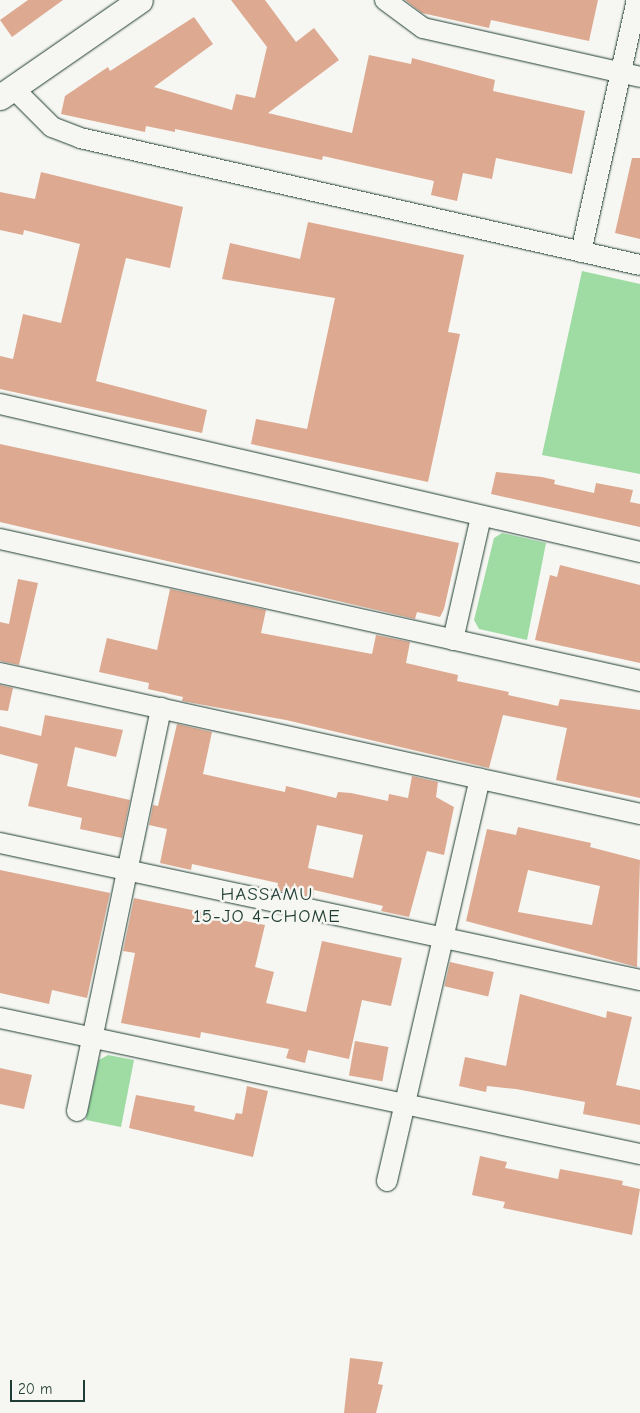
<!DOCTYPE html>
<html>
<head>
<meta charset="utf-8">
<style>
	body { margin:0 }
	#map { position:relative; width:640px; height:1413px; overflow:hidden; background:#f6f6f2; font-family:"Comic Neue",sans-serif }
	div>[style] { position:absolute }
	.green>* { inset:0; background:#9edca4 }
	.building>* { inset:0; background:#ddaa91; transform-origin:0 0 }
	.roads { filter:drop-shadow(0 0 1px #1f3d34) drop-shadow(0 0 1px #1f3d34) }
	.minor>* { height:20px; margin:-10px; padding:0 10px; transform-origin:10px; border-radius:10px; background:#f6f6f2 }
	.tertiary>* { height:25px; margin:-12.5px; padding:0 12.5px; transform-origin:12.5px; border-radius:12.5px; background:#f6f6f2 }
	span { translate:-50% -50%; white-space:nowrap; text-align:center; line-height:1.15; -webkit-text-stroke:5px #f6f6f2; paint-order:stroke }
	.neighbourhood-label { font-size:19px; color:#1f3d34; letter-spacing:1px }
	.scale { position:absolute; left:10px; top:1380px; width:75px; height:22px; box-sizing:border-box; border:2px solid #1f3d34; border-top:0; padding-left:6px; font-size:15px; line-height:18px; white-space:nowrap; color:#1f3d34; -webkit-text-stroke:4px #f6f6f2; paint-order:stroke }
</style>
</head>
<body>
<div id="map">
	<div class="green">
		<div style="clip-path:polygon(582px 271px,640px 284px,640px 474px,542px 455px)"></div>
		<div style="clip-path:polygon(502px 533px,546px 543px,527px 640px,479px 629px,474px 620px,494px 538px)"></div>
		<div style="clip-path:polygon(108px 1055px,134px 1060px,121px 1127px,86px 1120px,99px 1060px)"></div>
	</div>
	<div class="building">
		<div style="clip-path:polygon(28px 0,63px 0,12px 37px,0 20px)"></div>
		<div style="clip-path:polygon(231px 0,265px 0,296px 42px,314px 28px,339px 60px,268px 113px,352px 133px,369px 55px,411px 64px,412px 58px,495px 80px,493px 91px,585px 111px,572px 174px,496px 158px,492px 179px,463px 173px,457px 201px,431px 195px,434px 181px,323px 156px,322px 160px,175px 129px,175px 132px,146px 126px,145px 132px,61px 114px,65px 96px,108px 67px,110px 71px,194px 17px,213px 44px,154px 87px,232px 110px,236px 94px,255px 98px,267px 47px)"></div>
		<div style="clip-path:polygon(405px 0,598px 0,589px 41px,491px 20px,489px 28px,422px 13px)"></div>
		<div style="clip-path:polygon(632px 158px,640px 158px,640px 239px,615px 233px)"></div>
		<div style="clip-path:polygon(41px 172px,183px 207px,170px 268px,126px 258px,96px 381px,207px 410px,202px 433px,0 389px,0 356px,13px 359px,23px 314px,61px 323px,80px 244px,24px 230px,23px 235px,0 230px,0 192px,35px 199px)"></div>
		<div style="clip-path:polygon(308px 222px,464px 255px,448px 332px,460px 334px,428px 482px,251px 444px,256px 419px,307px 429px,335px 298px,222px 279px,230px 243px,300px 259px)"></div>
		<div style="clip-path:polygon(0 444px,459px 543px,444px 609px,440px 617px,417px 612px,415px 619px,0 522px)"></div>
		<div style="clip-path:polygon(496px 472px,542px 477px,555px 480px,554px 484px,594px 493px,596px 483px,633px 490px,630px 502px,640px 504px,640px 527px,491px 494px)"></div>
		<div style="clip-path:polygon(560px 565px,640px 585px,640px 663px,535px 640px,550px 575px,557px 577px)"></div>
		<div style="clip-path:polygon(18px 579px,38px 583px,19px 665px,0 661px,0 622px,9px 624px)"></div>
		<div style="clip-path:polygon(170px 589px,266px 610px,261px 633px,372px 654px,376px 635px,410px 642px,406px 663px,458px 675px,457px 681px,509px 692px,508px 695px,558px 706px,560px 699px,640px 710px,640px 798px,556px 780px,567px 728px,503px 715px,489px 768px,286px 720px,182px 701px,183px 697px,148px 689px,149px 683px,99px 672px,107px 638px,157px 650px)"></div>
		<div style="clip-path:polygon(0 685px,13px 688px,8px 711px,0 710px)"></div>
		<div style="clip-path:polygon(45px 715px,123px 730px,116px 757px,75px 747px,67px 786px,130px 800px,122px 838px,80px 829px,82px 818px,28px 806px,38px 764px,0 754px,0 726px,41px 736px)"></div>
		<div style="clip-path:polygon(evenodd,177px 724px,212px 732px,203px 774px,285px 792px,286px 786px,336px 798px,338px 792px,351px 793px,388px 801px,389px 794px,408px 798px,412px 776px,438px 782px,436px 797px,454px 807px,444px 855px,427px 851px,409px 917px,381px 911px,383px 906px,314px 890px,313px 898px,277px 890px,278px 883px,192px 864px,191px 870px,160px 863px,167px 829px,149px 825px,153px 805px,158px 806px,177px 724px,317px 825px,363px 835px,353px 878px,308px 868px,317px 825px)"></div>
		<div style="clip-path:polygon(evenodd,518px 827px,591px 843px,590px 847px,640px 860px,637px 967px,466px 921px,487px 829px,516px 835px,518px 827px,528px 870px,600px 886px,592px 925px,518px 912px,528px 870px)"></div>
		<div style="clip-path:polygon(0 870px,110px 893px,87px 998px,52px 990px,49px 1004px,0 993px)"></div>
		<div style="clip-path:polygon(134px 898px,265px 925px,255px 967px,274px 972px,266px 1003px,306px 1012px,322px 941px,402px 958px,391px 1006px,362px 1000px,349px 1059px,308px 1050px,305px 1063px,286px 1058px,289px 1049px,201px 1032px,200px 1038px,121px 1023px,135px 953px,123px 951px)"></div>
		<div style="left:450px;top:962px;width:45px;height:25px;rotate:13deg"></div>
		<div style="clip-path:polygon(520px 994px,606px 1018px,607px 1011px,632px 1017px,616px 1085px,640px 1090px,640px 1125px,583px 1114px,585px 1102px,516px 1089px,487px 1086px,486px 1092px,459px 1086px,465px 1057px,506px 1066px)"></div>
		<div style="left:355px;top:1041px;width:34px;height:35px;rotate:10deg"></div>
		<div style="clip-path:polygon(0 1068px,32px 1075px,24px 1109px,0 1104px)"></div>
		<div style="clip-path:polygon(247px 1086px,268px 1091px,253px 1157px,129px 1128px,136px 1095px,195px 1106px,194px 1111px,234px 1120px,236px 1113px,242px 1114px)"></div>
		<div style="clip-path:polygon(480px 1156px,507px 1162px,505px 1168px,558px 1179px,560px 1169px,623px 1181px,622px 1185px,640px 1189px,632px 1235px,503px 1208px,505px 1202px,472px 1195px)"></div>
		<div style="clip-path:polygon(350px 1358px,383px 1362px,378px 1384px,383px 1385px,376px 1413px,344px 1413px)"></div>
	</div>
	<div class="roads">
		<div class="minor">
			<div style="left:385px;top:0;width:47px;rotate:36.4deg"></div>
			<div style="left:423px;top:28px;width:222px;rotate:12.7deg"></div>
			<div style="left:13px;top:88px;width:55px;rotate:45deg"></div>
			<div style="left:52px;top:127px;width:30px;rotate:21deg"></div>
			<div style="left:80px;top:138px;width:574px;rotate:12.78deg"></div>
			<div style="left:581px;top:252px;width:258px;rotate:-77.5deg"></div>
			<div style="left:0;top:404px;width:657px;rotate:13.02deg"></div>
			<div style="left:0;top:539px;width:656px;rotate:12.51deg"></div>
			<div style="left:453px;top:640px;width:126px;rotate:-77.2deg"></div>
			<div style="left:0;top:673px;width:655px;rotate:12.42deg"></div>
			<div style="left:0;top:843px;width:654px;rotate:12.08deg"></div>
			<div style="left:0;top:1018px;width:654px;rotate:12deg"></div>
			<div style="left:77px;top:1111px;width:412px;rotate:-78.2deg"></div>
			<div style="left:387px;top:1181px;width:413px;rotate:-77deg"></div>
		</div>
		<div class="tertiary">
			<div style="left:0;top:97px;width:170px;rotate:-34.7deg"></div>
		</div>
	</div>
	<div class="neighbourhood-label">
		<span style="left:267px;top:906px">HASSAMU<br>15-JO 4-CHOME</span>
	</div>
	<div class="scale">20 m</div>
</div>
</body>
</html>
